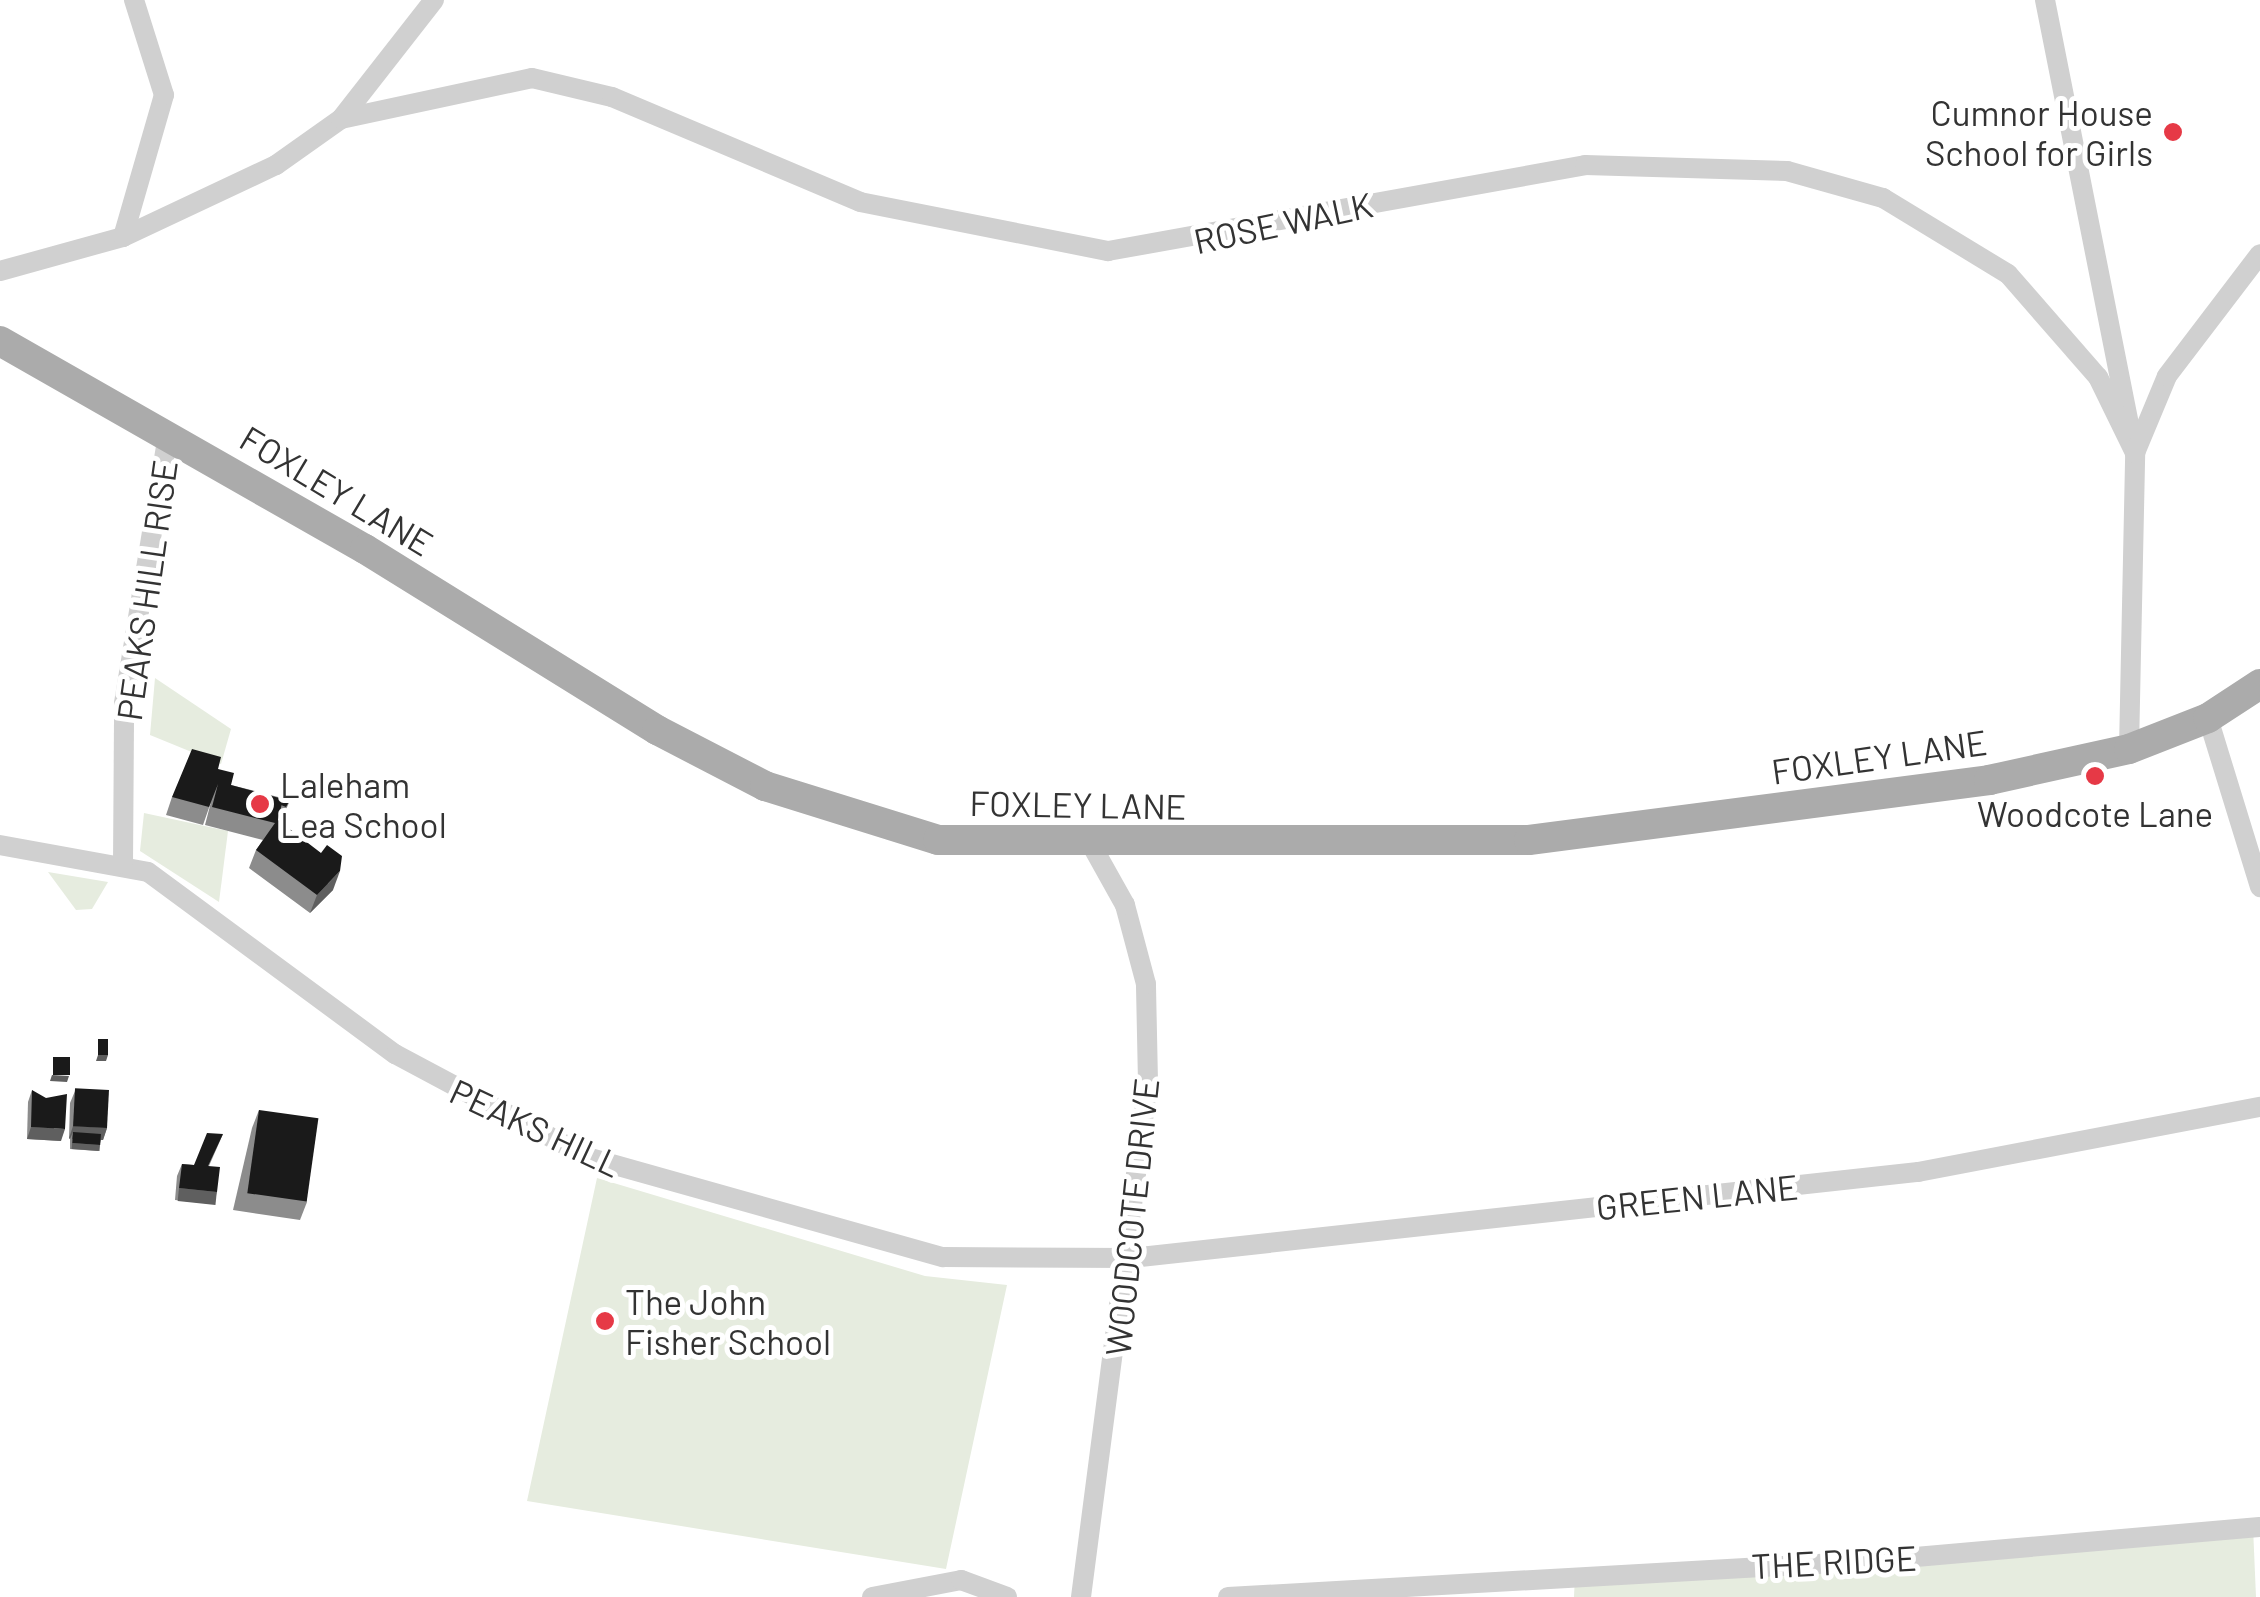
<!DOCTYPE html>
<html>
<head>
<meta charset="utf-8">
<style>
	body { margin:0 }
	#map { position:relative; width:2260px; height:1597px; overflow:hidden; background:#fff; font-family:Barlow,sans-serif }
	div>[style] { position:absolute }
	.green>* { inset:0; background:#e6ecdf }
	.street>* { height:20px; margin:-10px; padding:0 10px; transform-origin:10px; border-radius:10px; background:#d0d0d0 }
	.primary>* { height:30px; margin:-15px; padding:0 15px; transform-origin:15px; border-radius:15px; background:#ababab }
	.wall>* { inset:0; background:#8c8c8c }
	.shaded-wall>* { inset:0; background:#5f5f5f; transform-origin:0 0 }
	.building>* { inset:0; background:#1a1a1a; transform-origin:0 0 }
	.dots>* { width:28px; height:28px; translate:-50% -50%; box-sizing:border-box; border:5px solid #fff; border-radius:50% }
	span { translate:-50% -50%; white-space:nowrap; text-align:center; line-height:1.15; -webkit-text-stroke:10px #fff; paint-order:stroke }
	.poi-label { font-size:35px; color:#333 }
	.right { translate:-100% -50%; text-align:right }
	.left { translate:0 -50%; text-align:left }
	.street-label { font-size:35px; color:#333 }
</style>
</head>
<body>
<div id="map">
	<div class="green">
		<div style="clip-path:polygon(155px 678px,231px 729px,221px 764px,150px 735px)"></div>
		<div style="clip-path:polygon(144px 813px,228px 831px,219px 902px,140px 851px)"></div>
		<div style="clip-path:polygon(48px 872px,108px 882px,92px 909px,76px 910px)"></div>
		<div style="clip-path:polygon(597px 1178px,925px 1276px,1007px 1285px,946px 1569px,527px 1501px)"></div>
		<div style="clip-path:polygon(2253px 1527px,2256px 1597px,1574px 1597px,1575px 1574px)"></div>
	</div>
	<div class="street">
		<div style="left:2045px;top:0;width:433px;rotate:78.8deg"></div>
		<div style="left:341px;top:119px;width:195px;rotate:-12.1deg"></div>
		<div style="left:532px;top:78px;width:82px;rotate:13.4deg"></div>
		<div style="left:612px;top:97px;width:269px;rotate:22.9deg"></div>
		<div style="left:860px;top:202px;width:253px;rotate:11.2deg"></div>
		<div style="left:1108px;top:251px;width:485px;rotate:-10.2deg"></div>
		<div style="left:1585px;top:165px;width:202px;rotate:1.7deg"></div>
		<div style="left:1787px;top:171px;width:100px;rotate:15.7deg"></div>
		<div style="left:1883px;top:198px;width:146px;rotate:31.3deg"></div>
		<div style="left:2008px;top:274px;width:137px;rotate:48.9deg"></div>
		<div style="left:2098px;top:377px;width:85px;rotate:64deg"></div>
		<div style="left:123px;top:237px;width:148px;rotate:-73.9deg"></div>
		<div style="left:164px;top:95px;width:100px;rotate:-107.5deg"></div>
		<div style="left:0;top:271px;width:128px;rotate:-15.5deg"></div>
		<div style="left:123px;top:237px;width:169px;rotate:-25.2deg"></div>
		<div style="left:276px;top:165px;width:80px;rotate:-35.3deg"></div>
		<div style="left:341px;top:119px;width:151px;rotate:-52deg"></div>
		<div style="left:2208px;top:718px;width:177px;rotate:72.9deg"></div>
		<div style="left:2129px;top:749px;width:296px;rotate:-88.8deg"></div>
		<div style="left:2135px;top:453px;width:83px;rotate:-67.4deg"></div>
		<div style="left:2167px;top:376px;width:153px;rotate:-52.7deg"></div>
		<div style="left:0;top:845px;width:150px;rotate:10.3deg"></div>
		<div style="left:148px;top:872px;width:307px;rotate:36.4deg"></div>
		<div style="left:395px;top:1054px;width:221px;rotate:28.1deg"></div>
		<div style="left:590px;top:1158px;width:367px;rotate:15.7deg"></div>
		<div style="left:943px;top:1257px;width:188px;rotate:0.3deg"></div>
		<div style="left:1131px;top:1258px;width:792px;rotate:-6.24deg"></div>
		<div style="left:1918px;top:1172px;width:348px;rotate:-10.8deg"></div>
		<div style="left:123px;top:864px;width:161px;rotate:-89.6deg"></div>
		<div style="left:124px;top:703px;width:272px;rotate:-80.7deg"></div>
		<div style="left:872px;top:1597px;width:91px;rotate:-10.8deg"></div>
		<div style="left:961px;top:1580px;width:49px;rotate:20.3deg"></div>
		<div style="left:1081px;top:1597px;width:519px;rotate:-82.59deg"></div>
		<div style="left:1148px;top:1082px;width:98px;rotate:-91.2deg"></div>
		<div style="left:1146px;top:984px;width:82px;rotate:-104.9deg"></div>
		<div style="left:1125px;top:905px;width:68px;rotate:-119.2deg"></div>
		<div style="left:1228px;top:1597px;width:643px;rotate:-3.21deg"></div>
		<div style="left:1870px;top:1561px;width:391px;rotate:-5deg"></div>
	</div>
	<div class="primary">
		<div style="left:0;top:341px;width:420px;rotate:29.7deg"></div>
		<div style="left:365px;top:549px;width:344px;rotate:31.8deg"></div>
		<div style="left:657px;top:730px;width:122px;rotate:27.4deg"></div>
		<div style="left:765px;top:786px;width:181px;rotate:17.3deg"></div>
		<div style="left:938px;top:840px;width:591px"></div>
		<div style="left:1529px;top:840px;width:464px;rotate:-7.4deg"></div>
		<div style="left:1989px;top:780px;width:143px;rotate:-12.5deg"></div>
		<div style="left:2129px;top:749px;width:85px;rotate:-21.4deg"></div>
		<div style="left:2208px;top:718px;width:62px;rotate:-33.2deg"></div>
	</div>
	<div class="wall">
		<div style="clip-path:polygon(218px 769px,231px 785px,282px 798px,292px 796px,284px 814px,280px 812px,278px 820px,333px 890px,310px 913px,249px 868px,256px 850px,263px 840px,205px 825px,211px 802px,203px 825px,166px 815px,172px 797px)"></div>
		<div style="clip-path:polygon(32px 1090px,61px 1141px,27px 1139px,28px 1102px)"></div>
		<div style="clip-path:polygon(75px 1091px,107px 1128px,103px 1140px,101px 1140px,98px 1151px,70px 1149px,70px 1139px,69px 1138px,70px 1103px)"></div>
		<div style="clip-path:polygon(259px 1110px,307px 1202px,300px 1220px,233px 1210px,252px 1128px)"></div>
		<div style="clip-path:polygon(223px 1134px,209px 1166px,217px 1192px,213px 1204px,175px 1200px,177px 1176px,182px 1164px,194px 1165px)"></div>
	</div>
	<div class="shaded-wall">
		<div style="clip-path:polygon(340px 871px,333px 890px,310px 913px,317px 895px)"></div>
		<div style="clip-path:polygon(98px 1055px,108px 1055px,106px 1061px,96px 1061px)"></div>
		<div style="clip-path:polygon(52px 1075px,69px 1076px,67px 1082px,50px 1081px)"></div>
		<div style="clip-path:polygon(73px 1126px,107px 1128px,103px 1140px,72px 1139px,73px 1132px,70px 1139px,69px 1138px)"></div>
		<div style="clip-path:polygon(31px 1127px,65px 1129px,61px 1141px,27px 1139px)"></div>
		<div style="left:72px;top:1143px;width:28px;height:6px;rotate:4deg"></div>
		<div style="left:179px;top:1188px;width:38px;height:13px;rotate:6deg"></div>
	</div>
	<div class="building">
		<div style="clip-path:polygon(192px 749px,221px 757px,218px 769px,234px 773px,231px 785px,283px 799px,278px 820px,321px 853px,327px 845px,342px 856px,340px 871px,317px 895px,256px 850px,275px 823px,212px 807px,218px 784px,209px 807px,172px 797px)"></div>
		<div style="clip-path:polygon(285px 791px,292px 796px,286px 807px,281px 805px,282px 798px)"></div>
		<div style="left:98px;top:1039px;width:10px;height:16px"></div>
		<div style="left:53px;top:1057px;width:17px;height:18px"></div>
		<div style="clip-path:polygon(32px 1090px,46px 1098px,67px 1094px,65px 1129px,31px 1127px)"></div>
		<div style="left:109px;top:1090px;width:38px;height:34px;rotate:93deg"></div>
		<div style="left:259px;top:1110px;width:60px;height:84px;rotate:8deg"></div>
		<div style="left:73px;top:1132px;width:28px;height:11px;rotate:4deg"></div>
		<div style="clip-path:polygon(207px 1133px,223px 1134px,208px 1166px,220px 1167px,217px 1192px,179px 1188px,182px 1164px,194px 1165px)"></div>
	</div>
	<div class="dots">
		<div style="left:2173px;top:132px;background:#e63946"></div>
		<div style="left:2095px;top:776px;background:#e63946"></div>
		<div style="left:260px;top:804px;background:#e63946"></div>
		<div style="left:605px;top:1321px;background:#e63946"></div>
	</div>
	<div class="poi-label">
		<span class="right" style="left:2153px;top:132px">Cumnor House<br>School for Girls</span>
		<span class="left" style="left:280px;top:804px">Laleham<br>Lea School</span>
		<span style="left:2095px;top:813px">Woodcote Lane</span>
		<span class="left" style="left:625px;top:1321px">The John<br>Fisher School</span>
	</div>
	<div class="street-label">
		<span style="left:1283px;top:222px;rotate:-12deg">ROSE WALK</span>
		<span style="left:337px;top:490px;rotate:31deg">FOXLEY LANE</span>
		<span style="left:146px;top:590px;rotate:-82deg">PEAKS HILL RISE</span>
		<span style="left:1879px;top:756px;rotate:-8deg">FOXLEY LANE</span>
		<span style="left:1078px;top:804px;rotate:1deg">FOXLEY LANE</span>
		<span style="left:536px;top:1127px;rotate:25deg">PEAKS HILL</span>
		<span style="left:1697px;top:1196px;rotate:-6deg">GREEN LANE</span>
		<span style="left:1131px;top:1217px;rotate:-84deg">WOODCOTE DRIVE</span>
		<span style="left:1834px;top:1561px;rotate:-3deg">THE RIDGE</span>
	</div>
</div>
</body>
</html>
